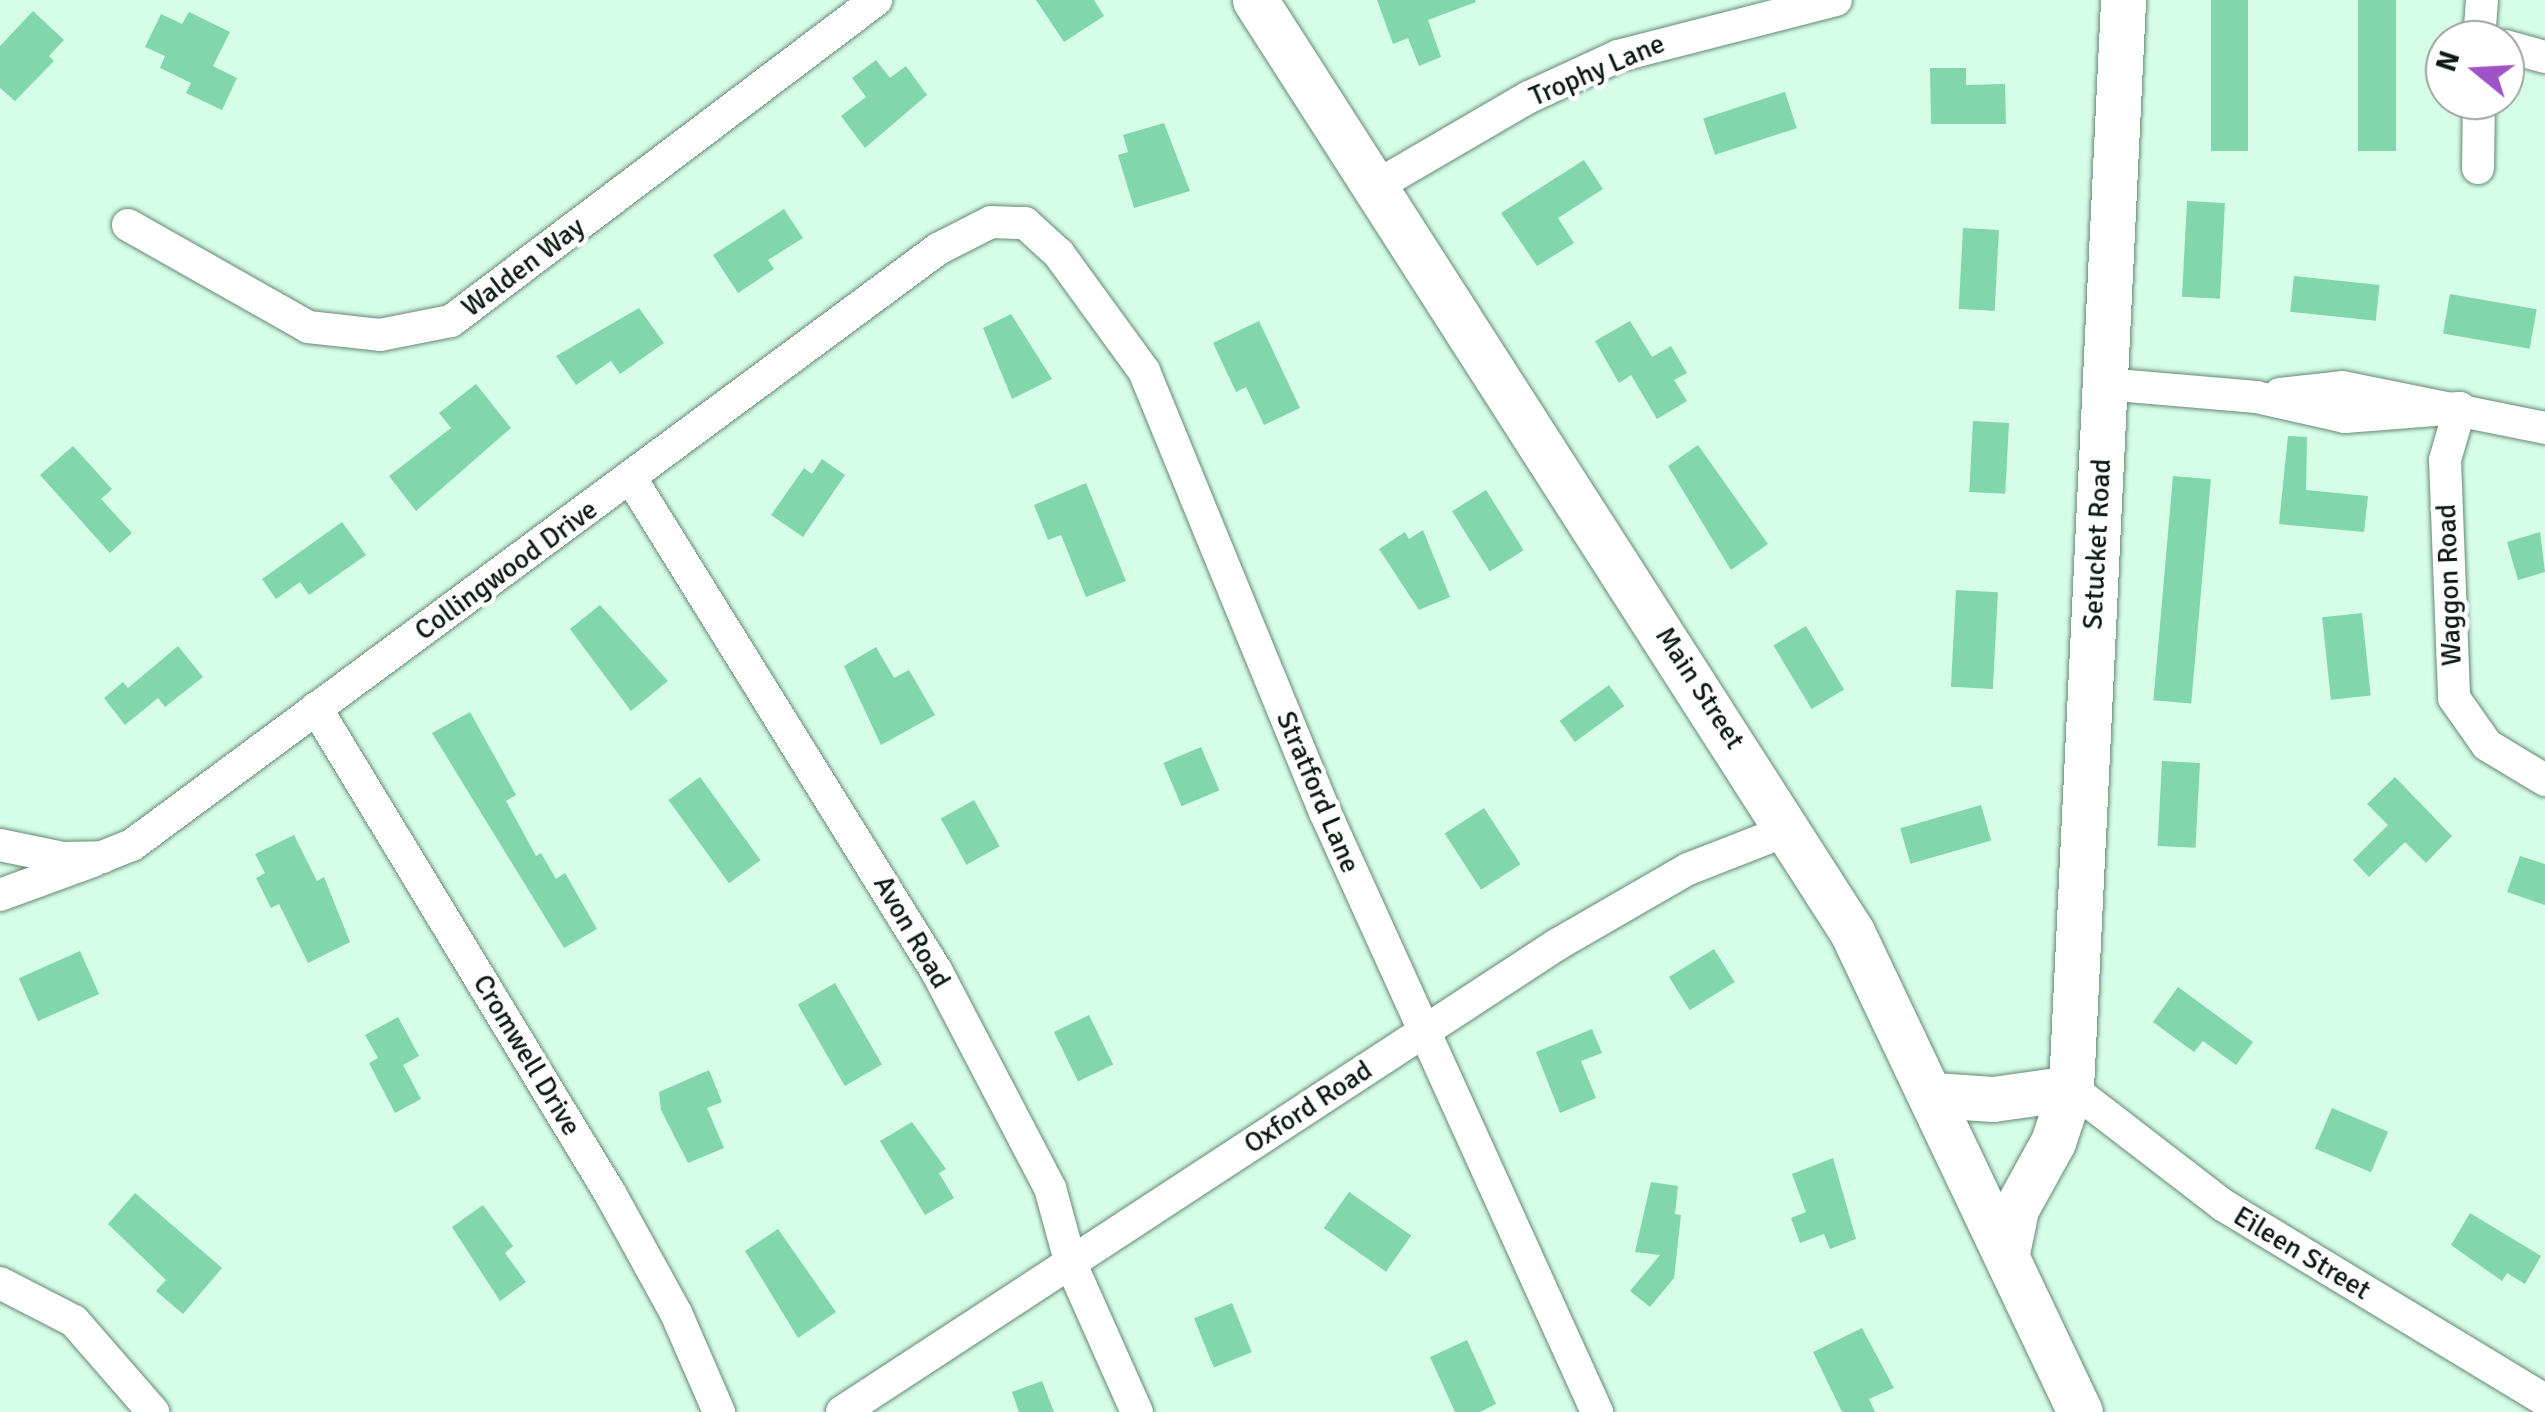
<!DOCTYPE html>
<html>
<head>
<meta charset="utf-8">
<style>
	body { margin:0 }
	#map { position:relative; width:2545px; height:1412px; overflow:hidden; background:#d6fde8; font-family:Signika,sans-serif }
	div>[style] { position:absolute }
	.building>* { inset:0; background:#81d6ac; transform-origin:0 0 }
	.roads { filter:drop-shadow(0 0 2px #658875) drop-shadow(0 0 2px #658875) }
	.minor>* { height:32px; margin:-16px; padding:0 16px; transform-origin:16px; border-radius:16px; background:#fff }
	.secondary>* { height:45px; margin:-22.5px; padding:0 22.5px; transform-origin:22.5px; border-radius:22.5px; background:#fff }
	span { translate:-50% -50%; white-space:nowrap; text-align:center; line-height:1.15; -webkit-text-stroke:9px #fff; paint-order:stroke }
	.street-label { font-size:28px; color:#0b1912 }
	.north { position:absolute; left:2425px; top:20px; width:100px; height:100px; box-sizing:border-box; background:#fff; border:2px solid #9da3a0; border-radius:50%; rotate:288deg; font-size:28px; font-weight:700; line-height:40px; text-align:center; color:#0b1912 }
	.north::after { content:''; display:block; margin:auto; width:35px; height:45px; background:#9e54c7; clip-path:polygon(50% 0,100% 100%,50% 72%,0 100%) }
</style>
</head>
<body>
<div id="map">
	<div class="building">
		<div style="clip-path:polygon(1036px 0,1094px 0,1104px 16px,1064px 42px)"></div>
		<div style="clip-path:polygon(1377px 0,1475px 0,1476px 2px,1428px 20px,1441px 57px,1419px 66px,1408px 38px,1393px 44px)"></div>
		<div style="left:2211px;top:0;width:37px;height:151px"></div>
		<div style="left:2358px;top:0;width:38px;height:151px"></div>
		<div style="clip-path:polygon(33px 11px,64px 40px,49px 56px,54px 61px,15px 101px,0 88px,0 46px)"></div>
		<div style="clip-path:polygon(189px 12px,230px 32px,213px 66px,237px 78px,222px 110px,186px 93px,191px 83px,160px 68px,165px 56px,145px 47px,161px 14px,182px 24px)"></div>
		<div style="clip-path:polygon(876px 60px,890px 78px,906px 66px,927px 95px,865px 148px,841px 116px,866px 97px,852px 78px)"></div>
		<div style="clip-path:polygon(1930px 68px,1966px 68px,1966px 85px,2005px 84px,2006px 124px,1931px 124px)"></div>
		<div style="left:1785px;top:92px;width:38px;height:86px;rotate:72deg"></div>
		<div style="clip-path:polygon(1164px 123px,1190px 191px,1134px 208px,1118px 155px,1128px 152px,1123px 135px)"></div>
		<div style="clip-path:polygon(1584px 160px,1603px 189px,1558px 218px,1574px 243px,1537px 266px,1501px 213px)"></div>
		<div style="left:2187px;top:201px;width:38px;height:96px;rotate:3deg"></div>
		<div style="clip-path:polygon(784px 209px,803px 238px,768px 260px,774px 269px,738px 293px,713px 255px)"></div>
		<div style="left:1963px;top:228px;width:36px;height:81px;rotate:3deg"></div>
		<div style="left:2294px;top:276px;width:86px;height:36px;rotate:6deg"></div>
		<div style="left:2450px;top:294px;width:88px;height:40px;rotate:10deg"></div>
		<div style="clip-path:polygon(639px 308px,664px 343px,620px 374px,611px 361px,576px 385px,556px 356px)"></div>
		<div style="clip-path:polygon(1011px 314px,1052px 379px,1012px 399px,983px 328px)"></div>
		<div style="clip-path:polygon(1259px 321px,1300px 408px,1264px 425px,1246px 387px,1236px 392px,1213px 343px)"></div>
		<div style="clip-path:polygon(1630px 321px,1652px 357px,1671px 346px,1687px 373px,1674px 380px,1687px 401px,1657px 419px,1631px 375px,1619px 383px,1595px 341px)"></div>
		<div style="clip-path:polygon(476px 384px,511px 428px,416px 511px,389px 476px,451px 428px,439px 413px)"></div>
		<div style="left:1973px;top:421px;width:36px;height:71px;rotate:3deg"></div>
		<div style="clip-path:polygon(2288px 436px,2307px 437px,2306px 490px,2368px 496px,2364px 532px,2279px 524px)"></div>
		<div style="clip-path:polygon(1698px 445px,1768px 544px,1731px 570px,1668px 466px)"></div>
		<div style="clip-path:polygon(73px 446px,112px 489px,101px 499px,132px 533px,110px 553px,40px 475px)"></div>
		<div style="clip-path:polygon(822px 459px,845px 475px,803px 537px,771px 515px,804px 468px,812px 474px)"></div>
		<div style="left:2173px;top:476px;width:38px;height:225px;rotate:5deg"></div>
		<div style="clip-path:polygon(1086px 483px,1126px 581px,1086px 597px,1061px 535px,1048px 540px,1034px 505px)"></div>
		<div style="left:1486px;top:490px;width:71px;height:40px;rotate:58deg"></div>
		<div style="clip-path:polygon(342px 522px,366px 555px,309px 595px,300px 582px,276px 599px,262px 579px)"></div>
		<div style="clip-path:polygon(1423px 530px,1450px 597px,1419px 610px,1379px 549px,1405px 532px,1409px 539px)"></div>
		<div style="clip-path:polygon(2540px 532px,2545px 572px,2518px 580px,2507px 542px)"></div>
		<div style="left:1956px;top:590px;width:42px;height:97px;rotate:3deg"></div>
		<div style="clip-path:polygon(600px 605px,668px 681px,631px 711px,570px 629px)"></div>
		<div style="left:2362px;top:613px;width:83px;height:40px;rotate:84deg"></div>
		<div style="left:1806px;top:626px;width:74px;height:38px;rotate:59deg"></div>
		<div style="clip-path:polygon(178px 646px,203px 677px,165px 707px,158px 698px,125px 725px,104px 698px,123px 682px,128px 688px)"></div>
		<div style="clip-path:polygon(876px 647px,894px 678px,909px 670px,935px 715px,881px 745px,844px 666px)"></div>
		<div style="left:1609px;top:685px;width:26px;height:61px;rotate:54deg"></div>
		<div style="clip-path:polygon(470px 712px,516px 795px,506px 801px,536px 856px,541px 853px,556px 879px,565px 873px,597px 929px,564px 948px,432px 733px)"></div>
		<div style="left:1201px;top:747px;width:47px;height:41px;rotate:67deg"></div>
		<div style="left:2162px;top:761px;width:38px;height:85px;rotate:3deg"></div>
		<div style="left:700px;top:777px;width:103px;height:39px;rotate:54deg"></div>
		<div style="clip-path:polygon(2395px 777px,2452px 836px,2426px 863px,2405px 842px,2369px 877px,2353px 860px,2388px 825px,2367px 804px)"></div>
		<div style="left:974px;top:800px;width:53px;height:38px;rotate:61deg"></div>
		<div style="left:1981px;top:805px;width:37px;height:84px;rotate:74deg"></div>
		<div style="left:1484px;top:808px;width:67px;height:47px;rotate:57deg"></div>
		<div style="clip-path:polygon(294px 835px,317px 881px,324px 877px,350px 942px,308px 963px,279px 904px,271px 908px,256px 878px,265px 873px,255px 854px)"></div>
		<div style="clip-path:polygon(2520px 856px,2545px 864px,2545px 905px,2507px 892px)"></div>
		<div style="left:1714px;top:949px;width:39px;height:53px;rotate:58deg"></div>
		<div style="left:80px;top:951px;width:47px;height:67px;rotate:66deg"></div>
		<div style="left:835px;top:983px;width:94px;height:43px;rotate:60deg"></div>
		<div style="clip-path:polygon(2178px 987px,2253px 1042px,2236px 1065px,2203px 1041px,2194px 1052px,2153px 1022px)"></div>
		<div style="left:1089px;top:1015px;width:55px;height:39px;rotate:64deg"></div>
		<div style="clip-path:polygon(398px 1017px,419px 1056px,403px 1065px,421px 1099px,395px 1113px,369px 1063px,378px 1058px,365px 1035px)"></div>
		<div style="clip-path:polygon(1592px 1029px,1602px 1053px,1581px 1061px,1596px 1098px,1560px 1113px,1536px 1052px)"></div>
		<div style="clip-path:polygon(709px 1070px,722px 1102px,707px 1108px,724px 1148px,688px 1163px,661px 1110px,659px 1092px)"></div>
		<div style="left:2332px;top:1108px;width:61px;height:44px;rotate:23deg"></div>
		<div style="clip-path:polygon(912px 1122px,946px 1169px,939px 1173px,954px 1198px,925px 1215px,880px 1141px)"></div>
		<div style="clip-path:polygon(1833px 1158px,1856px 1239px,1830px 1249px,1824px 1234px,1800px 1243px,1791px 1218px,1806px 1212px,1792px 1174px)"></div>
		<div style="clip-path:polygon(1651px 1182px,1678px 1186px,1675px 1214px,1681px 1215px,1674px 1278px,1650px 1307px,1630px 1291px,1660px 1255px,1635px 1252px)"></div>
		<div style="left:1349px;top:1192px;width:76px;height:44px;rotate:35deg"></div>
		<div style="clip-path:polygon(135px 1193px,222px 1268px,183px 1314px,156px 1291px,166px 1280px,108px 1224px)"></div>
		<div style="clip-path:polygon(483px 1205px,513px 1246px,505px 1253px,526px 1282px,500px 1301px,452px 1227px)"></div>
		<div style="clip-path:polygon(2470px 1213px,2541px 1256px,2525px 1284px,2507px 1273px,2502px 1281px,2451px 1245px)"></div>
		<div style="clip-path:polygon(778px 1229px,836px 1312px,798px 1338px,745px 1251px)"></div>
		<div style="left:1232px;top:1303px;width:53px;height:41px;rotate:68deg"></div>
		<div style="clip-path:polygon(1862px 1328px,1894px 1388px,1869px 1399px,1875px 1412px,1842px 1412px,1813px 1352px)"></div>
		<div style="clip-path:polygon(1467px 1340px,1496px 1404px,1480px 1412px,1455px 1412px,1430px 1357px)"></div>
		<div style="clip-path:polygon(1042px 1381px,1054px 1412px,1019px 1412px,1012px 1392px)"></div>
	</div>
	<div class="roads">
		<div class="minor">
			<div style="left:2479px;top:40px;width:40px;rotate:-85.7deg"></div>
			<div style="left:2505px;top:46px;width:41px;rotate:15.4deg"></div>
			<div style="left:2478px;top:168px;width:68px;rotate:-89.2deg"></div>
			<div style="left:1376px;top:186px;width:177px;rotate:-30.2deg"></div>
			<div style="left:1529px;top:97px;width:98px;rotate:-24.7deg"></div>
			<div style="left:1618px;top:56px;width:225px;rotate:-14.4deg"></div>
			<div style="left:128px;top:225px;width:207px;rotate:29.5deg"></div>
			<div style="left:308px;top:327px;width:72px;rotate:6.3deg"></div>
			<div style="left:380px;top:335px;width:72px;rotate:-11.2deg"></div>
			<div style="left:451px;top:321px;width:533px;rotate:-37.06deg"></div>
			<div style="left:2105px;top:384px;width:152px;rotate:4.9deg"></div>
			<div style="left:2256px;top:397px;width:91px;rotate:12.7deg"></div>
			<div style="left:2345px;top:417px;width:115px;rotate:-4.5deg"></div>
			<div style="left:2280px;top:394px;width:62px;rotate:-6.4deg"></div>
			<div style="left:2342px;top:387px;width:207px;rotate:11.4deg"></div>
			<div style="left:2460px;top:408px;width:54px;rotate:106.1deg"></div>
			<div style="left:2445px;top:460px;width:238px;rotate:87.8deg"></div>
			<div style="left:2454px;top:698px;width:57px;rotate:54.9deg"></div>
			<div style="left:2487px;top:745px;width:68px;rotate:31.1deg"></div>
			<div style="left:632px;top:480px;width:579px;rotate:58.2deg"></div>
			<div style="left:937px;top:972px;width:244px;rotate:62.4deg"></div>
			<div style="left:1050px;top:1188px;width:79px;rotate:74.6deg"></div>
			<div style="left:1071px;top:1264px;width:162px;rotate:66deg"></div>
			<div style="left:316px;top:708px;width:569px;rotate:58.79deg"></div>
			<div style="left:611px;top:1195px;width:135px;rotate:61.2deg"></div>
			<div style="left:676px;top:1313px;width:108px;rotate:66.5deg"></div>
			<div style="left:0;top:845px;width:64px;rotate:11.7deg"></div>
			<div style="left:63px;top:858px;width:39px;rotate:-1deg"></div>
			<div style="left:102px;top:857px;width:32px;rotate:-22deg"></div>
			<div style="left:132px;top:845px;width:1002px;rotate:-36.48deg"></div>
			<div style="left:938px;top:249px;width:59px;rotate:-27deg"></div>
			<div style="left:991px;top:222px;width:34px;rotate:2deg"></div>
			<div style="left:1025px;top:223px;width:46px;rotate:42.4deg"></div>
			<div style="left:1059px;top:254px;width:145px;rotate:54deg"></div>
			<div style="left:1144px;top:371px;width:477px;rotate:67.7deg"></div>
			<div style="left:1325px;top:812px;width:659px;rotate:65.61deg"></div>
			<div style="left:0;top:895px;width:99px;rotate:-20.1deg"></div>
			<div style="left:2071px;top:1088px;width:192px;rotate:37.6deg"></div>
			<div style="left:2223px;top:1205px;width:376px;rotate:31.2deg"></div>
			<div style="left:0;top:1283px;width:83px;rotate:27.2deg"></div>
			<div style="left:74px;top:1321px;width:121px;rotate:49deg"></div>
			<div style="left:842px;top:1412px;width:855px;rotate:-33.17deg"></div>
			<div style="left:1558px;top:944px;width:150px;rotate:-30deg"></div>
			<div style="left:1688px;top:869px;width:107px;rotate:-21.3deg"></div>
		</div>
		<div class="secondary">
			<div style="left:1255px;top:0;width:1107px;rotate:57.36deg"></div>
			<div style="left:1852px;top:932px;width:531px;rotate:64.59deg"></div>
			<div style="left:1933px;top:1095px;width:60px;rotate:3.8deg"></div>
			<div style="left:1993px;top:1099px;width:79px;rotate:-8deg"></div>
			<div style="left:2007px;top:1253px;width:45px;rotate:-78.4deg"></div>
			<div style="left:2016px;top:1209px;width:77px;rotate:-61.1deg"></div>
			<div style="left:2053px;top:1142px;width:57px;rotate:-71.6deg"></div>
			<div style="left:2071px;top:1088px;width:1089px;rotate:-87.26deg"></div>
		</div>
	</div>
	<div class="street-label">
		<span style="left:1597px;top:70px;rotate:-23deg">Trophy Lane</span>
		<span style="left:523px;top:267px;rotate:-37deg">Walden Way</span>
		<span style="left:2097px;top:544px;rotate:-87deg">Setucket Road</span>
		<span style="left:506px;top:570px;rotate:-36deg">Collingwood Drive</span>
		<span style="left:2449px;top:585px;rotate:-92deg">Waggon Road</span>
		<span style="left:1700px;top:688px;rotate:57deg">Main Street</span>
		<span style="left:1318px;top:792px;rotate:67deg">Stratford Lane</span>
		<span style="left:912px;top:932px;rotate:60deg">Avon Road</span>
		<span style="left:527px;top:1055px;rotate:59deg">Cromwell Drive</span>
		<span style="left:1308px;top:1107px;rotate:-33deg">Oxford Road</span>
		<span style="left:2302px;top:1253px;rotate:31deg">Eileen Street</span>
	</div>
	<div class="north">N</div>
</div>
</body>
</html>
